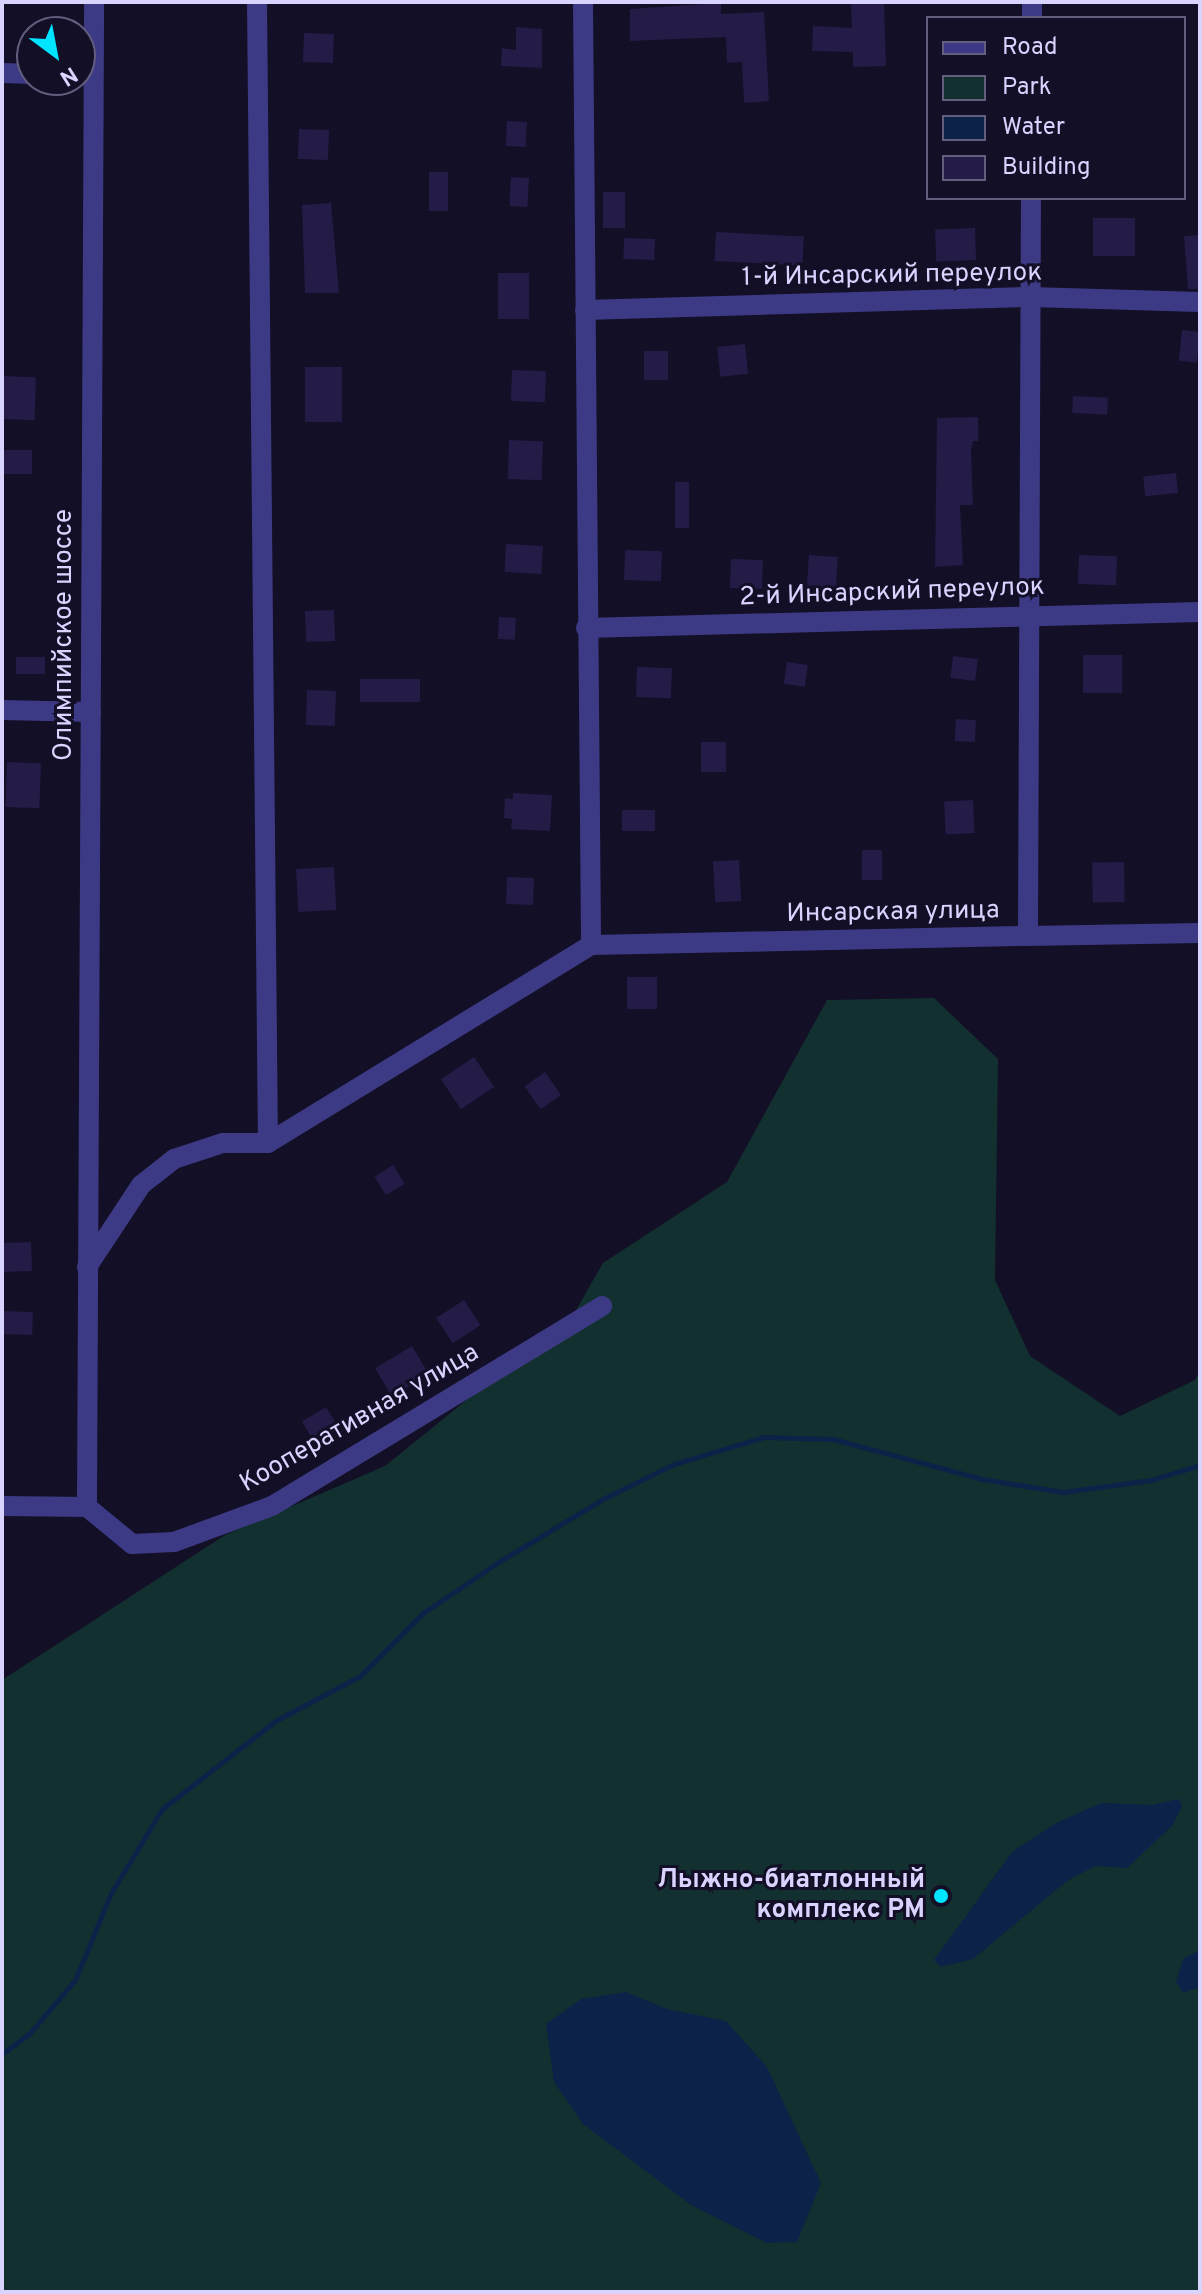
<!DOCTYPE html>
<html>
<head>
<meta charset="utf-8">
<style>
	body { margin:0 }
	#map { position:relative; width:1202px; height:2294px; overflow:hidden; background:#130f26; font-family:Overpass,sans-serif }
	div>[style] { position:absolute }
	.green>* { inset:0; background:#12302f }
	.water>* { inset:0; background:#0c2248 }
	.stream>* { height:5px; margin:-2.5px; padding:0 2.5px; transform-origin:2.5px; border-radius:2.5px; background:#0c2248 }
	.building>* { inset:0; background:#241b47; transform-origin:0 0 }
	.street>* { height:20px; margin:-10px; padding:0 10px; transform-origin:10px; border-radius:10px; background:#3d3a85 }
	.dots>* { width:22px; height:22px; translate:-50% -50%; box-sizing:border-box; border:4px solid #130f26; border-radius:50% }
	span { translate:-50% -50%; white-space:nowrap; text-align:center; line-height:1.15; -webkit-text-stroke:6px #130f26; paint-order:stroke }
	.street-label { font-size:26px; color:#d9d4ff }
	.poi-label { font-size:26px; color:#d9d4ff; font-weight:700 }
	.right { translate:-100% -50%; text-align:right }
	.frame { position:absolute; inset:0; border:4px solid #d9d4ff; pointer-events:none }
	.legend { position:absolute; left:926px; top:16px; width:260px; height:184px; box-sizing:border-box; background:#130f26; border:2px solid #625e7d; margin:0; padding:10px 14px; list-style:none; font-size:24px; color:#d9d4ff }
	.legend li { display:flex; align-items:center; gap:16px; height:40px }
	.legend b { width:40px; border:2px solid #625e7d }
	.north { position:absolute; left:16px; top:16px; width:80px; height:80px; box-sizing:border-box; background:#130f26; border:2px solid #625e7d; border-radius:50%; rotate:148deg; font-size:22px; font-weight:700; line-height:32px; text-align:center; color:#d9d4ff }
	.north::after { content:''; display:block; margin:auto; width:28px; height:36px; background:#00e5ff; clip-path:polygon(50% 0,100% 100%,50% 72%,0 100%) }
</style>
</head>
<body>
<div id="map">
	<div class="green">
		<div style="clip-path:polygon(934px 998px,998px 1059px,995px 1280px,1030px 1356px,1120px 1416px,1195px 1380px,1200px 1371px,1200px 2292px,2px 2292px,2px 1680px,225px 1535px,385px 1466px,575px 1312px,603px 1263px,727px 1182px,827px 1000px)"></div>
	</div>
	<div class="water">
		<div style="clip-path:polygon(1179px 1799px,1182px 1806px,1173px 1825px,1127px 1868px,1095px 1866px,1067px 1881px,973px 1959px,941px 1967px,934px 1960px,1012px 1852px,1056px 1823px,1101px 1803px,1153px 1805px)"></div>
		<div style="clip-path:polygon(1200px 1950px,1200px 1987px,1183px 1993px,1176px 1982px,1183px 1959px)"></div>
		<div style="clip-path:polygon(626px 1992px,667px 2009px,726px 2021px,767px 2067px,821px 2183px,797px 2242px,767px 2243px,691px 2205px,583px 2124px,554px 2082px,546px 2024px,581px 1999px)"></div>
	</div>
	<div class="stream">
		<div style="left:2px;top:2054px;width:34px;rotate:-37deg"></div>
		<div style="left:29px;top:2034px;width:71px;rotate:-49.6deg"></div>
		<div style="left:75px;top:1980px;width:94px;rotate:-67.5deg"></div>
		<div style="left:111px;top:1893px;width:98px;rotate:-58.7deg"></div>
		<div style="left:162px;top:1809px;width:143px;rotate:-37.9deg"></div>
		<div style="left:275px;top:1721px;width:96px;rotate:-27.9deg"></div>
		<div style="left:360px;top:1676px;width:89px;rotate:-45deg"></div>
		<div style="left:423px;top:1613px;width:93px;rotate:-34deg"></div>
		<div style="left:500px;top:1561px;width:118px;rotate:-31.1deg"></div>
		<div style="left:601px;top:1500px;width:81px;rotate:-26.3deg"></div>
		<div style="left:674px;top:1464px;width:94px;rotate:-16.7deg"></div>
		<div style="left:764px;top:1437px;width:69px;rotate:1.7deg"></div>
		<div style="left:833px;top:1439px;width:154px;rotate:15deg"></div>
		<div style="left:982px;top:1479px;width:82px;rotate:9.1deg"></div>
		<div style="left:1063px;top:1492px;width:89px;rotate:-7.8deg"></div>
		<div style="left:1151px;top:1480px;width:51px;rotate:-17deg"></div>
	</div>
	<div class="building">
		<div style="clip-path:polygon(851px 2px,884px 2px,886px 66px,853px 67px,853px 52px,812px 51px,813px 26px,852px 28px)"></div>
		<div style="clip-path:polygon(721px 3px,721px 14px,764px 12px,769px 101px,744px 103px,742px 62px,727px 63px,726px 37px,630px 41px,630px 9px)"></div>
		<div style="clip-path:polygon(516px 27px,542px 29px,542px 68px,501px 66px,502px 48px,516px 50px)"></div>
		<div style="left:304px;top:33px;width:30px;height:29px;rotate:2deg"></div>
		<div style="left:507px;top:121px;width:20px;height:25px;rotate:3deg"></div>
		<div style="left:299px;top:129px;width:30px;height:30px;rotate:2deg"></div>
		<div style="left:429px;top:172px;width:19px;height:39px"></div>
		<div style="left:511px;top:177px;width:18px;height:29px;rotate:3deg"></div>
		<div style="left:603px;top:192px;width:22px;height:36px"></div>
		<div style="clip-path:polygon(331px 203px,339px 293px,305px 293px,302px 205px)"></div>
		<div style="left:1093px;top:218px;width:42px;height:38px"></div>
		<div style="left:975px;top:228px;width:32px;height:40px;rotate:88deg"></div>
		<div style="left:716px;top:232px;width:88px;height:29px;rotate:3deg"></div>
		<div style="clip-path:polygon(1200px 235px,1200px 289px,1188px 289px,1184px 236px)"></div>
		<div style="left:624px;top:238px;width:31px;height:21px;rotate:2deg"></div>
		<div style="left:498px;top:273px;width:31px;height:46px"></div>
		<div style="left:1182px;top:330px;width:18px;height:31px;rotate:6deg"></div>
		<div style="left:745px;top:344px;width:30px;height:28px;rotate:84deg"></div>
		<div style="left:644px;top:351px;width:24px;height:29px"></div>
		<div style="left:305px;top:367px;width:37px;height:55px"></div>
		<div style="left:512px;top:370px;width:34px;height:31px;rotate:2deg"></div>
		<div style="left:2px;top:376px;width:34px;height:43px;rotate:2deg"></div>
		<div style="left:1073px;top:396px;width:35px;height:17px;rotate:3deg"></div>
		<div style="clip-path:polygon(978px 417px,978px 441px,973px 441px,971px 451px,973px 505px,960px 505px,963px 565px,935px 567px,937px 418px)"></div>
		<div style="left:509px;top:440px;width:34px;height:39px;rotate:2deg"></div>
		<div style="left:2px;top:450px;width:30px;height:24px"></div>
		<div style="left:1176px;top:473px;width:20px;height:33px;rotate:84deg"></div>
		<div style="left:675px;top:482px;width:14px;height:46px"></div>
		<div style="left:506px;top:544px;width:37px;height:28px;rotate:3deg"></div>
		<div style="left:625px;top:550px;width:37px;height:30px;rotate:2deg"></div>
		<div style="left:809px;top:555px;width:29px;height:31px;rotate:4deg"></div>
		<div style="left:1079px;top:555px;width:38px;height:29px;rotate:2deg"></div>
		<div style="left:731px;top:559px;width:32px;height:29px;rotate:2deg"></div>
		<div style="left:334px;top:610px;width:31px;height:29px;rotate:88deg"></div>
		<div style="left:499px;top:617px;width:17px;height:22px;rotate:3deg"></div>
		<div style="left:1083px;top:655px;width:39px;height:38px"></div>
		<div style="left:953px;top:656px;width:25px;height:22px;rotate:7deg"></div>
		<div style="left:16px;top:657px;width:29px;height:17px"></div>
		<div style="left:787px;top:662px;width:21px;height:22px;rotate:8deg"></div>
		<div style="left:637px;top:667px;width:35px;height:30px;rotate:2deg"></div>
		<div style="left:360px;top:679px;width:60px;height:23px"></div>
		<div style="left:307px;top:690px;width:29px;height:35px;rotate:2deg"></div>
		<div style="left:956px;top:719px;width:20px;height:22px;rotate:3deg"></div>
		<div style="left:726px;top:742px;width:30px;height:25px;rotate:90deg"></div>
		<div style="left:7px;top:762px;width:34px;height:45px;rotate:2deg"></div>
		<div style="clip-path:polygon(513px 793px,552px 795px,550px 831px,511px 829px,512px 819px,504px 818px,505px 798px,513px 799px)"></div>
		<div style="left:973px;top:800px;width:33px;height:29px;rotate:87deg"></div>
		<div style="left:655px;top:810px;width:21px;height:33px;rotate:90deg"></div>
		<div style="left:862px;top:850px;width:20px;height:30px"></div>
		<div style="left:739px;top:860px;width:41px;height:26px;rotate:87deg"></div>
		<div style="left:1124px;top:862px;width:40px;height:32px;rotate:89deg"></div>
		<div style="left:334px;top:867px;width:43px;height:38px;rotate:87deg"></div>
		<div style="left:507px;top:877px;width:27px;height:27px;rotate:2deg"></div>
		<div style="left:627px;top:977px;width:30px;height:32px"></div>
		<div style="left:474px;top:1057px;width:36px;height:40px;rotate:56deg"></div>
		<div style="left:545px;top:1072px;width:28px;height:25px;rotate:55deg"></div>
		<div style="left:393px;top:1165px;width:22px;height:22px;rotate:58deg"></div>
		<div style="left:31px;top:1242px;width:29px;height:29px;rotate:88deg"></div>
		<div style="left:464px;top:1300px;width:30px;height:33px;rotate:57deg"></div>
		<div style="left:2px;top:1311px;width:31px;height:23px;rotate:2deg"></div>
		<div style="left:412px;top:1346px;width:33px;height:43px;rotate:59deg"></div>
		<div style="left:326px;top:1407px;width:23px;height:28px;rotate:59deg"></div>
	</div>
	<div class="street">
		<div style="left:257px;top:2px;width:1141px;rotate:89.45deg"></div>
		<div style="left:583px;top:2px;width:943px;rotate:89.51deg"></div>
		<div style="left:1032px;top:18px;width:16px;rotate:-90deg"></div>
		<div style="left:2px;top:73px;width:30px;rotate:2deg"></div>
		<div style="left:585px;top:310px;width:446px;rotate:-1.7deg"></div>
		<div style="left:1031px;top:297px;width:169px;rotate:1.7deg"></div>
		<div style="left:586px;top:628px;width:614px;rotate:-1.49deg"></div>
		<div style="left:2px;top:710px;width:89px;rotate:1.3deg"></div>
		<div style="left:1028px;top:936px;width:172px;rotate:-1deg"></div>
		<div style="left:268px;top:1143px;width:379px;rotate:-31.5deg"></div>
		<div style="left:591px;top:945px;width:437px;rotate:-1.2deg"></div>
		<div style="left:1028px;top:936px;width:738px;rotate:-89.77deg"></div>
		<div style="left:87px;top:1267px;width:98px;rotate:-56.6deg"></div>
		<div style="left:141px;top:1185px;width:42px;rotate:-38.2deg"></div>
		<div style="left:174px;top:1159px;width:52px;rotate:-18.1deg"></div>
		<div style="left:223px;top:1143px;width:45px"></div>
		<div style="left:2px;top:1506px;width:85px;rotate:0.7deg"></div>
		<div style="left:87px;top:1507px;width:58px;rotate:39.4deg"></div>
		<div style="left:132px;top:1544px;width:42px;rotate:-2.7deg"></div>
		<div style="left:174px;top:1542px;width:104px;rotate:-20.2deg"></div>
		<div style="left:272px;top:1506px;width:386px;rotate:-31.2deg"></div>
		<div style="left:87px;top:1507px;width:1505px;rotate:-89.73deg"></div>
	</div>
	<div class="dots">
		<div style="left:941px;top:1896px;background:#00e5ff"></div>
	</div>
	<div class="street-label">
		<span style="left:892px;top:276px;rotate:-1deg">1-й Инсарский переулок</span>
		<span style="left:892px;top:593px;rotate:-2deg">2-й Инсарский переулок</span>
		<span style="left:65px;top:635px;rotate:-90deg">Олимпийское шоссе</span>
		<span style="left:893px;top:913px;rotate:-1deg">Инсарская улица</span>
		<span style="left:360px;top:1419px;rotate:-30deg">Кооперативная улица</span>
	</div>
	<div class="poi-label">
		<span class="right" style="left:925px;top:1896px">Лыжно-биатлонный<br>комплекс РМ</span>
	</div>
	<div class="frame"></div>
	<ul class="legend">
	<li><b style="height:10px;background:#3d3a85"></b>Road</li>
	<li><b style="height:22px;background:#12302f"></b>Park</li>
	<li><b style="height:22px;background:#0c2248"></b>Water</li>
	<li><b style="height:22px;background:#241b47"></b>Building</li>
	</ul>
	<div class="north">N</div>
</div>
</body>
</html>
